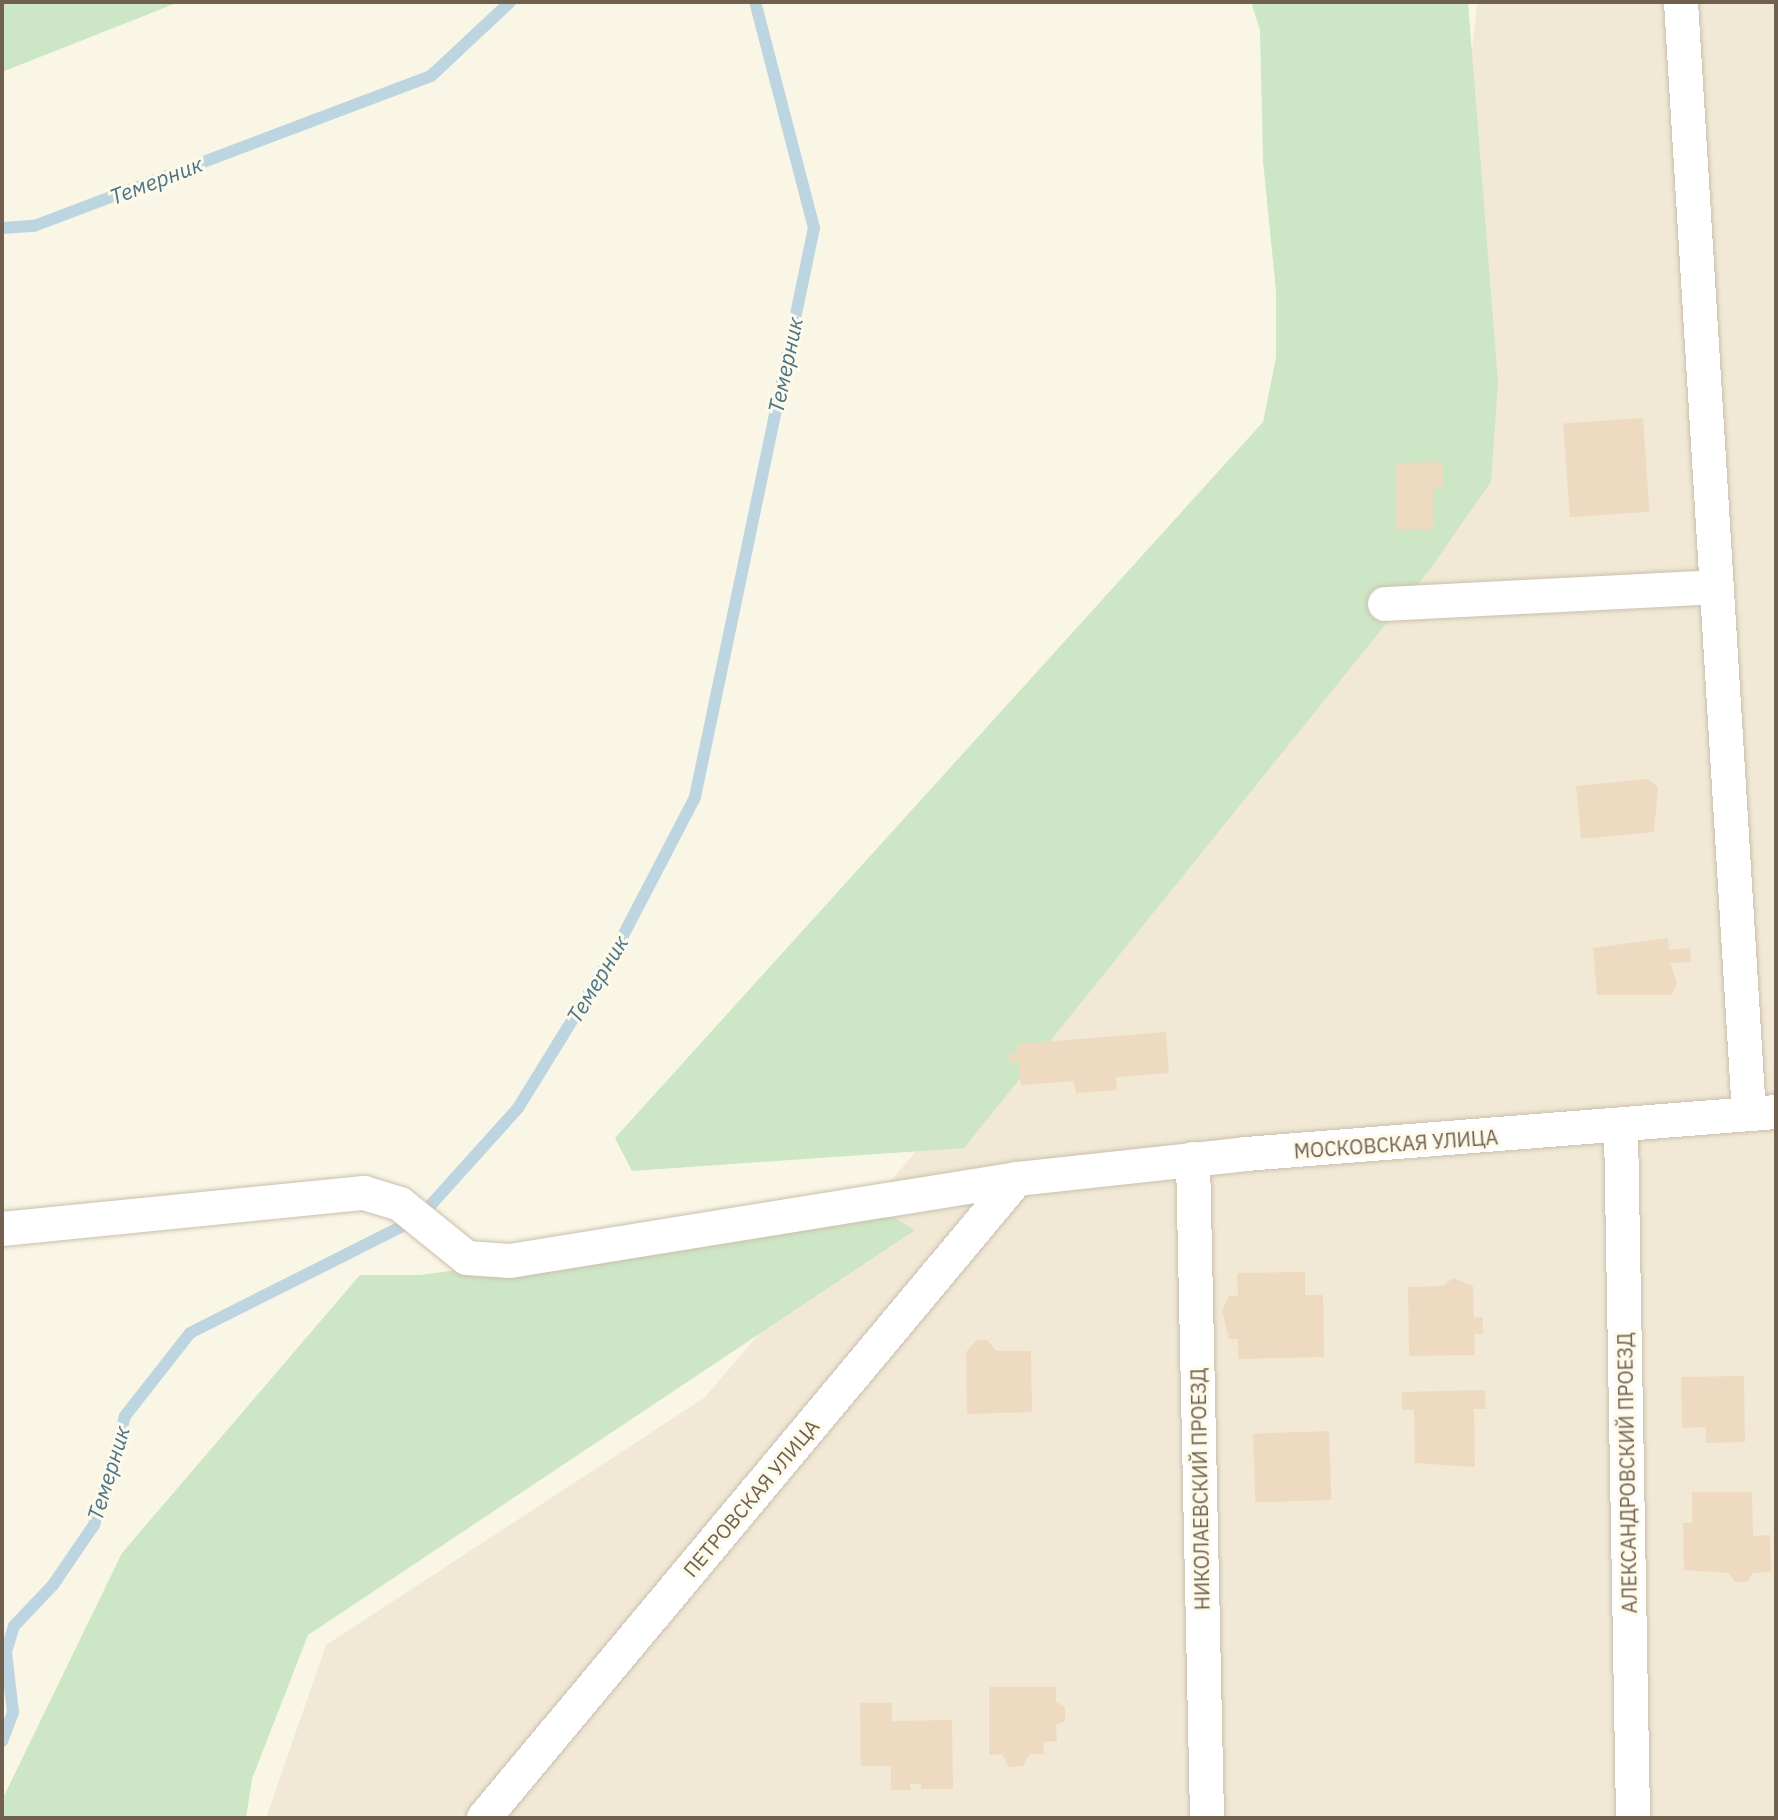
<!DOCTYPE html>
<html>
<head>
<meta charset="utf-8">
<style>
	body { margin:0 }
	#map { position:relative; width:1778px; height:1820px; overflow:hidden; background:#faf6e6; font-family:"IBM Plex Sans",sans-serif }
	div>[style] { position:absolute }
	.residential>* { inset:0; background:#f1e9d5 }
	.green>* { inset:0; background:#cde6c5 }
	.stream>* { height:12px; margin:-6px; padding:0 6px; transform-origin:6px; border-radius:6px; background:#bcd5e1 }
	.building>* { inset:0; background:#eddac0; transform-origin:0 0 }
	.roads { filter:drop-shadow(0 0 2px #cabfad) drop-shadow(0 0 2px #cabfad) }
	.minor>* { height:34px; margin:-17px; padding:0 17px; transform-origin:17px; border-radius:17px; background:#fff }
	span { translate:-50% -50%; white-space:nowrap; text-align:center; line-height:1.15; -webkit-text-stroke:6px #fdf9eb; paint-order:stroke }
	.street-label { font-size:20px; color:#70604d }
	.water-label { font-size:22px; color:#4c7488; font-style:italic }
	.frame { position:absolute; inset:0; border:4px solid #70604d; pointer-events:none }
</style>
</head>
<body>
<div id="map">
	<div class="residential">
		<div style="clip-path:polygon(1477px 2px,1776px 2px,1776px 1818px,266px 1818px,326px 1645px,704px 1398px,1420px 565px)"></div>
	</div>
	<div class="green">
		<div style="clip-path:polygon(2px 2px,179px 2px,2px 72px)"></div>
		<div style="clip-path:polygon(1251px 2px,1468px 2px,1498px 382px,1491px 482px,1430px 569px,964px 1148px,632px 1171px,615px 1138px,1263px 422px,1276px 358px,1276px 291px,1263px 161px,1260px 30px)"></div>
		<div style="clip-path:polygon(885px 1212px,915px 1230px,308px 1635px,252px 1779px,246px 1818px,2px 1818px,2px 1800px,122px 1553px,360px 1275px,420px 1275px)"></div>
	</div>
	<div class="stream">
		<div style="left:2px;top:228px;width:32px;rotate:-4deg"></div>
		<div style="left:34px;top:226px;width:424px;rotate:-20.7deg"></div>
		<div style="left:431px;top:76px;width:108px;rotate:-43.1deg"></div>
		<div style="left:2px;top:1741px;width:31px;rotate:-69deg"></div>
		<div style="left:13px;top:1712px;width:60px;rotate:-96.7deg"></div>
		<div style="left:6px;top:1652px;width:27px;rotate:-73deg"></div>
		<div style="left:14px;top:1626px;width:57px;rotate:-46.4deg"></div>
		<div style="left:53px;top:1585px;width:73px;rotate:-55.7deg"></div>
		<div style="left:94px;top:1525px;width:113px;rotate:-74.1deg"></div>
		<div style="left:125px;top:1416px;width:105px;rotate:-51.9deg"></div>
		<div style="left:190px;top:1333px;width:256px;rotate:-26.7deg"></div>
		<div style="left:419px;top:1218px;width:148px;rotate:-48deg"></div>
		<div style="left:518px;top:1108px;width:185px;rotate:-58.3deg"></div>
		<div style="left:615px;top:951px;width:174px;rotate:-62.5deg"></div>
		<div style="left:695px;top:797px;width:581px;rotate:-78.19deg"></div>
		<div style="left:814px;top:228px;width:234px;rotate:-104.6deg"></div>
	</div>
	<div class="building">
		<div style="left:1643px;top:418px;width:94px;height:80px;rotate:86deg"></div>
		<div style="clip-path:polygon(1442px 462px,1443px 488px,1433px 488px,1434px 529px,1396px 529px,1395px 463px)"></div>
		<div style="clip-path:polygon(1648px 779px,1658px 787px,1654px 832px,1581px 839px,1576px 786px)"></div>
		<div style="clip-path:polygon(1668px 938px,1669px 950px,1690px 948px,1691px 962px,1670px 963px,1677px 983px,1672px 995px,1597px 995px,1593px 948px)"></div>
		<div style="clip-path:polygon(1166px 1032px,1169px 1073px,1116px 1077px,1117px 1090px,1076px 1093px,1074px 1081px,1021px 1085px,1019px 1062px,1009px 1063px,1009px 1054px,1018px 1052px,1018px 1044px)"></div>
		<div style="clip-path:polygon(1305px 1272px,1305px 1295px,1323px 1295px,1324px 1357px,1238px 1359px,1238px 1339px,1229px 1339px,1222px 1311px,1229px 1296px,1238px 1296px,1237px 1273px)"></div>
		<div style="clip-path:polygon(1453px 1278px,1473px 1286px,1474px 1318px,1483px 1317px,1483px 1334px,1474px 1334px,1475px 1355px,1409px 1356px,1408px 1287px,1443px 1286px)"></div>
		<div style="clip-path:polygon(977px 1340px,987px 1340px,996px 1351px,1031px 1351px,1032px 1412px,967px 1414px,966px 1352px)"></div>
		<div style="clip-path:polygon(1744px 1376px,1745px 1442px,1706px 1443px,1706px 1427px,1682px 1428px,1681px 1377px)"></div>
		<div style="clip-path:polygon(1485px 1390px,1486px 1409px,1474px 1409px,1475px 1467px,1415px 1463px,1414px 1410px,1402px 1410px,1402px 1392px)"></div>
		<div style="left:1329px;top:1431px;width:69px;height:76px;rotate:88deg"></div>
		<div style="clip-path:polygon(1692px 1492px,1752px 1492px,1753px 1536px,1770px 1535px,1771px 1572px,1753px 1573px,1747px 1582px,1735px 1582px,1729px 1573px,1684px 1570px,1683px 1523px,1692px 1523px)"></div>
		<div style="clip-path:polygon(989px 1687px,1056px 1687px,1056px 1702px,1065px 1707px,1065px 1721px,1056px 1725px,1057px 1741px,1043px 1742px,1044px 1754px,1030px 1754px,1023px 1766px,1009px 1767px,1002px 1754px,989px 1755px)"></div>
		<div style="clip-path:polygon(860px 1703px,892px 1703px,892px 1721px,952px 1720px,953px 1789px,921px 1789px,921px 1784px,910px 1784px,911px 1790px,891px 1790px,891px 1766px,861px 1766px)"></div>
	</div>
	<div class="roads">
		<div class="minor">
			<div style="left:1681px;top:2px;width:1114px;rotate:86.5deg"></div>
			<div style="left:1385px;top:604px;width:332px;rotate:-2.9deg"></div>
			<div style="left:1621px;top:1128px;width:690px;rotate:89deg"></div>
			<div style="left:1193px;top:1159px;width:659px;rotate:88.78deg"></div>
			<div style="left:2px;top:1229px;width:364px;rotate:-5.7deg"></div>
			<div style="left:364px;top:1193px;width:38px;rotate:17deg"></div>
			<div style="left:400px;top:1204px;width:86px;rotate:38.9deg"></div>
			<div style="left:467px;top:1258px;width:43px;rotate:4deg"></div>
			<div style="left:510px;top:1261px;width:514px;rotate:-9.19deg"></div>
			<div style="left:1017px;top:1179px;width:230px;rotate:-6.2deg"></div>
			<div style="left:1246px;top:1154px;width:532px;rotate:-4.53deg"></div>
			<div style="left:484px;top:1818px;width:832px;rotate:-50.17deg"></div>
		</div>
	</div>
	<div class="street-label">
		<span style="left:1396px;top:1144px;rotate:-4deg">МОСКОВСКАЯ УЛИЦА</span>
		<span style="left:1627px;top:1473px;rotate:-91deg">АЛЕКСАНДРОВСКИЙ ПРОЕЗД</span>
		<span style="left:1200px;top:1489px;rotate:-91deg">НИКОЛАЕВСКИЙ ПРОЕЗД</span>
		<span style="left:751px;top:1498px;rotate:-50deg">ПЕТРОВСКАЯ УЛИЦА</span>
	</div>
	<div class="water-label">
		<span style="left:156px;top:180px;rotate:-21deg">Темерник</span>
		<span style="left:785px;top:365px;rotate:-78deg">Темерник</span>
		<span style="left:597px;top:979px;rotate:-59deg">Темерник</span>
		<span style="left:108px;top:1473px;rotate:-73deg">Темерник</span>
	</div>
	<div class="frame"></div>
</div>
</body>
</html>
